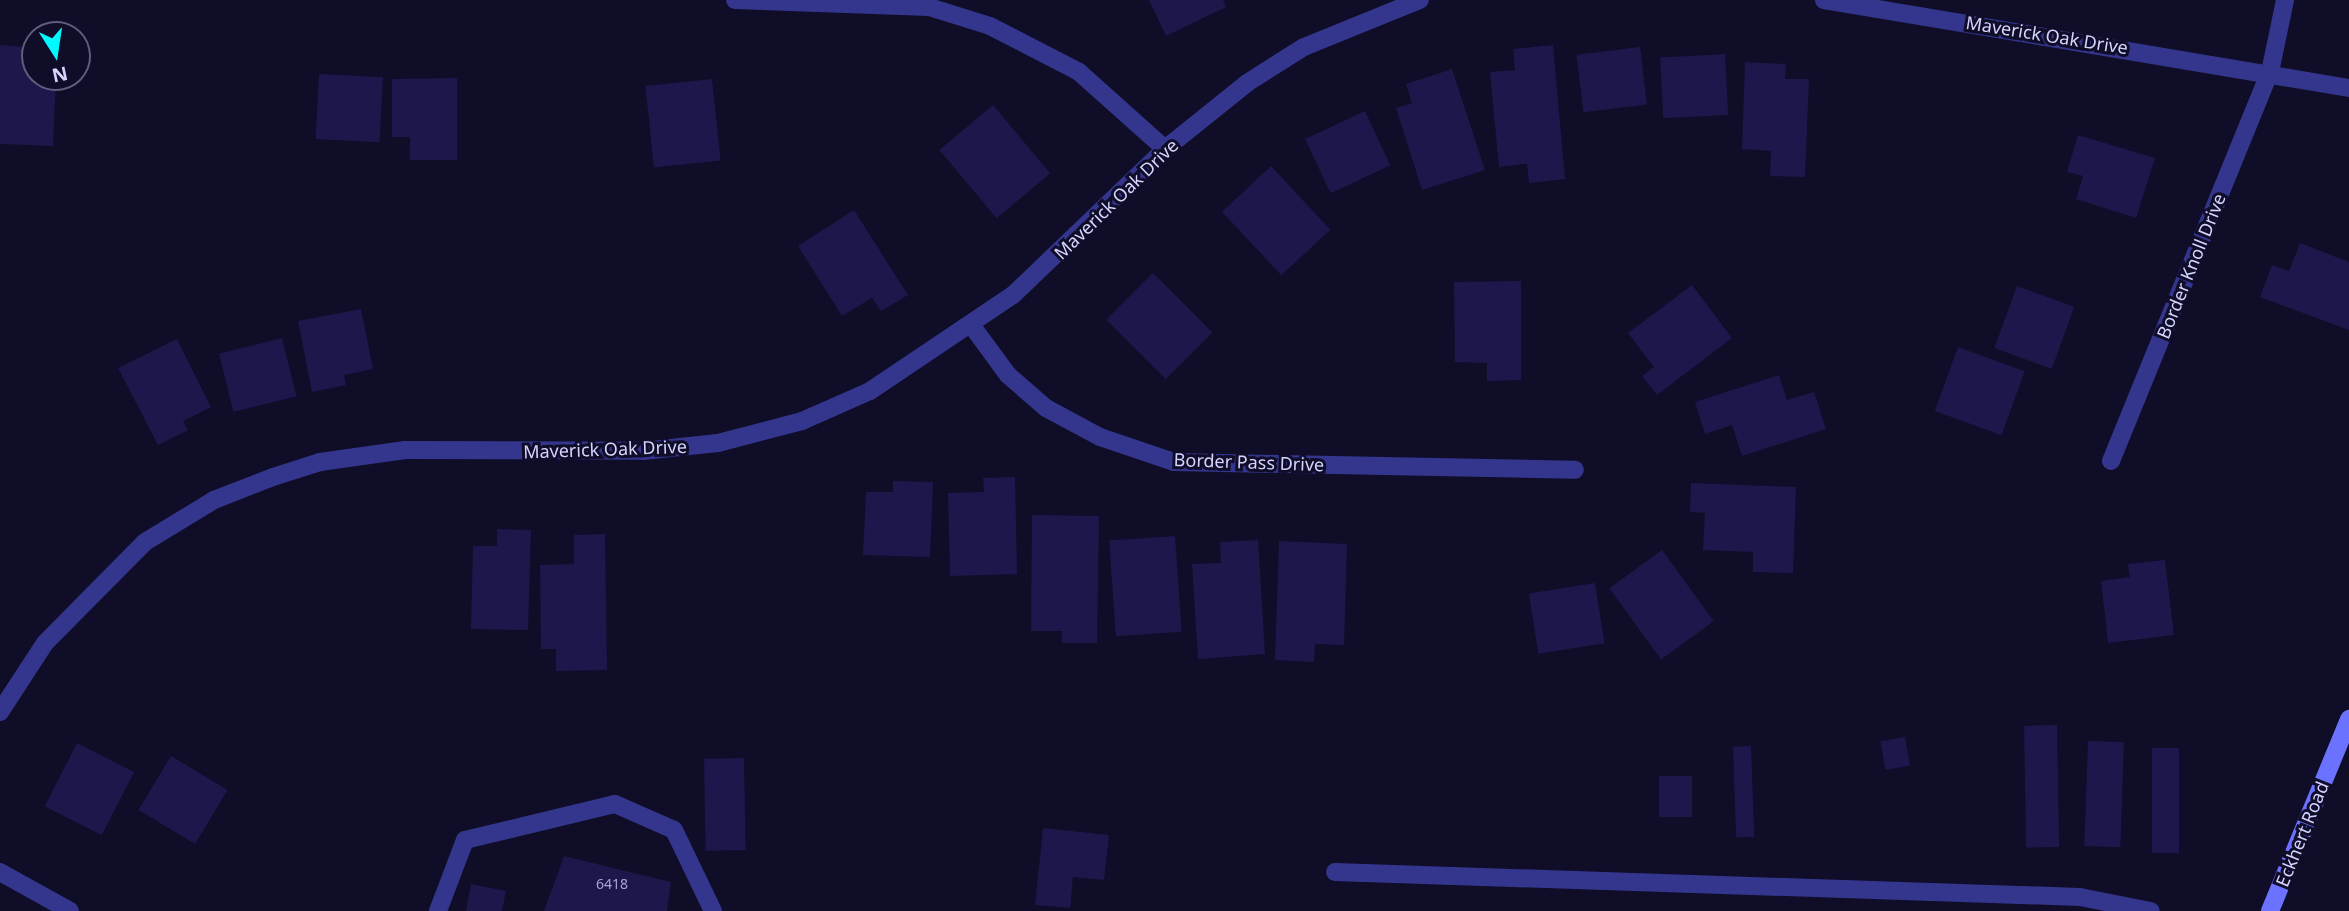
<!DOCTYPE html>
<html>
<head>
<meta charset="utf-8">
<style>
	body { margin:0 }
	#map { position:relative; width:2349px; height:911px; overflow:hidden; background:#0f0d28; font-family:"Noto Sans",sans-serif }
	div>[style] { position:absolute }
	.building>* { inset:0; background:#1d174b; transform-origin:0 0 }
	.service>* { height:18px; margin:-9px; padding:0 9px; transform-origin:9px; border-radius:9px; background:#33368c }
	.minor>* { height:18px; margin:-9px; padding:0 9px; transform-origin:9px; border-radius:9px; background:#33368c }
	.secondary>* { height:18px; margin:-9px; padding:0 9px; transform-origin:9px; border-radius:9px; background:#6b72ff }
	span { translate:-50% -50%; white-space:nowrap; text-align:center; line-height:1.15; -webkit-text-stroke:6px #0f0d28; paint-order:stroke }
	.number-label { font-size:14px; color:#a7a5d2 }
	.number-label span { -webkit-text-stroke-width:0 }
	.street-label { font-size:18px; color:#d5d4ff }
	.north { position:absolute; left:21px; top:21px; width:70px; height:70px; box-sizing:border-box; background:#0f0d28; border:2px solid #5e5d7e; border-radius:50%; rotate:168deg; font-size:19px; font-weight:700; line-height:28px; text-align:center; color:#d5d4ff }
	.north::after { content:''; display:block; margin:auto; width:24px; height:32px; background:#00f8ff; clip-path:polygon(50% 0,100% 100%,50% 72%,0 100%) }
</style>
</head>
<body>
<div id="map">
	<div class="building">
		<div style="clip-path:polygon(1149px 0,1223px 0,1226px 7px,1166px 36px)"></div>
		<div style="clip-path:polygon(0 45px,26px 47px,25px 67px,35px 67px,35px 77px,56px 77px,53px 146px,0 144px)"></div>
		<div style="clip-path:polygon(1553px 45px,1565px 179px,1529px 183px,1527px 164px,1499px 167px,1490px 72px,1515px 70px,1513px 49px)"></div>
		<div style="left:1640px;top:47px;width:58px;height:64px;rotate:83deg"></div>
		<div style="left:1725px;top:54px;width:61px;height:65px;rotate:87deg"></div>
		<div style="clip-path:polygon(1745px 62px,1786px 64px,1785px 79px,1809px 79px,1805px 177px,1770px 176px,1771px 151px,1742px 149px)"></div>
		<div style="clip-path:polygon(1452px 69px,1485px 170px,1422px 190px,1396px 108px,1412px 103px,1406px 84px)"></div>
		<div style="left:319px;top:74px;width:64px;height:65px;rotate:3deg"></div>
		<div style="clip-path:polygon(457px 78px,457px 160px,410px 160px,410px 137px,392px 137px,392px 79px)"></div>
		<div style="left:712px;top:79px;width:82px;height:67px;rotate:84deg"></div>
		<div style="left:993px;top:105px;width:89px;height:70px;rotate:50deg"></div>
		<div style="left:1365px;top:111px;width:60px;height:66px;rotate:65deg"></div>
		<div style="clip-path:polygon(2078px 135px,2155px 158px,2136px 218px,2076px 199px,2083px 176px,2067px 172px)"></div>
		<div style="left:1271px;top:166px;width:87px;height:67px;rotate:47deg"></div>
		<div style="clip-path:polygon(854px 210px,908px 295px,881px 311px,872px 298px,842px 316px,798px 246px)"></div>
		<div style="clip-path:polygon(2300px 243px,2349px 262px,2349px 330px,2260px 297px,2272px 265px,2289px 271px)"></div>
		<div style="left:1153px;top:273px;width:84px;height:66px;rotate:45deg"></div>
		<div style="clip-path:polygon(1521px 281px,1521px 380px,1487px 381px,1487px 363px,1455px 362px,1454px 282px)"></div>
		<div style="clip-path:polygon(1692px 285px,1732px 338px,1657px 395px,1642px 376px,1654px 367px,1628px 333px)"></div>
		<div style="left:2017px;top:286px;width:61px;height:66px;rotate:20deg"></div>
		<div style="clip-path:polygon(361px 309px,373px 369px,344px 375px,346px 385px,312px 392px,298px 321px)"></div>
		<div style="left:282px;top:338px;width:60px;height:65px;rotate:76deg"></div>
		<div style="clip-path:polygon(177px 339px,211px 407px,183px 421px,188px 430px,158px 445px,118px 368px)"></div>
		<div style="left:1958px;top:347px;width:71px;height:68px;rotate:20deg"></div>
		<div style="clip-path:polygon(1779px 375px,1787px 400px,1814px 392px,1826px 429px,1742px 456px,1732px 425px,1705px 434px,1695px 402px)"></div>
		<div style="clip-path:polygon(1015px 477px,1017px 574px,950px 576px,948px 493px,984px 492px,983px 478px)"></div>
		<div style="clip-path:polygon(893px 481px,933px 482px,930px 557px,863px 555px,866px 492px,893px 492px)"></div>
		<div style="clip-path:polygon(1691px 483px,1796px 487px,1793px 573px,1753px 572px,1753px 552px,1703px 550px,1705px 513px,1690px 512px)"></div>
		<div style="clip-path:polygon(1032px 515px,1099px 516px,1097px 643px,1062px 643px,1062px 631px,1031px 631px)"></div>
		<div style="clip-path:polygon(497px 529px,531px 530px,528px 630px,471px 629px,473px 546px,497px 546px)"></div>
		<div style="clip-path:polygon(605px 534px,607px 670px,556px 671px,556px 649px,541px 649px,540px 565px,574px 564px,574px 535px)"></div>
		<div style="left:1175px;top:536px;width:96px;height:66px;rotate:86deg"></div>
		<div style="clip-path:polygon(1258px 540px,1265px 654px,1198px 659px,1192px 564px,1221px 563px,1220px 542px)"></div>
		<div style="clip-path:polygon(1279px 541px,1347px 544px,1344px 645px,1315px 644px,1314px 662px,1275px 660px)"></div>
		<div style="left:1662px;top:550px;width:88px;height:65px;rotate:54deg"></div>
		<div style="clip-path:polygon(2165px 560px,2174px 635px,2108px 643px,2101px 581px,2130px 577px,2128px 564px)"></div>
		<div style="left:1595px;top:583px;width:61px;height:67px;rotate:81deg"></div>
		<div style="left:2057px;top:725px;width:122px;height:33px;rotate:89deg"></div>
		<div style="left:1905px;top:737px;width:29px;height:25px;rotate:80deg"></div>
		<div style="left:2088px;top:741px;width:36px;height:105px;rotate:2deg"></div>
		<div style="left:77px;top:743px;width:64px;height:71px;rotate:27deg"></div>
		<div style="left:1751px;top:746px;width:91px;height:18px;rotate:88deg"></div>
		<div style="left:2179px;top:748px;width:105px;height:27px;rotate:90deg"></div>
		<div style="left:171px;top:756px;width:66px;height:63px;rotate:31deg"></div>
		<div style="left:744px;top:758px;width:92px;height:40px;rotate:89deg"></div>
		<div style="left:1692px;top:776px;width:41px;height:33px;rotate:90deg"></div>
		<div style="clip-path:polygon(1043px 828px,1109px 835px,1104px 880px,1073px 877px,1070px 908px,1035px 905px)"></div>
		<div style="clip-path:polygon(564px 856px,671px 882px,667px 911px,544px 911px)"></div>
		<div style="clip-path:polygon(471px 884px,506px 891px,502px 911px,466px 911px)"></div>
	</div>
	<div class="service">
		<div style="left:1335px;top:872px;width:745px;rotate:1.92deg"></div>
		<div style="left:2080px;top:897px;width:72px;rotate:11.2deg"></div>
		<div style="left:438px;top:911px;width:76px;rotate:-69.2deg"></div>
		<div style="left:465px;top:840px;width:154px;rotate:-13.5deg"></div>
		<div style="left:615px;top:804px;width:64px;rotate:23.8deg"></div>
		<div style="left:674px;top:830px;width:90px;rotate:64.3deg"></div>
	</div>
	<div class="minor">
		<div style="left:735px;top:0;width:194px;rotate:2.1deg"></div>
		<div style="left:929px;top:7px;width:64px;rotate:17.3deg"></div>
		<div style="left:990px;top:26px;width:100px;rotate:27.3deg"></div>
		<div style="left:1079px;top:72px;width:115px;rotate:41.8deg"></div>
		<div style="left:1824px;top:0;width:532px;rotate:9.52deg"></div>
		<div style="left:972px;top:326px;width:61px;rotate:53.7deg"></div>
		<div style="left:1008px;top:375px;width:50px;rotate:41deg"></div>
		<div style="left:1046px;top:408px;width:61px;rotate:28.2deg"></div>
		<div style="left:1100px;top:437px;width:78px;rotate:18.7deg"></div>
		<div style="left:1174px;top:462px;width:401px;rotate:1.1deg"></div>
		<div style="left:2111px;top:461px;width:420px;rotate:-67.8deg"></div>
		<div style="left:2270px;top:72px;width:74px;rotate:-78.2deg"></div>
		<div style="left:0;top:712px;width:82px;rotate:-56.9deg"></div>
		<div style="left:45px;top:643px;width:142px;rotate:-45.3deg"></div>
		<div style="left:145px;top:542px;width:81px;rotate:-31.3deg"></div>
		<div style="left:214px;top:500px;width:63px;rotate:-21.3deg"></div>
		<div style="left:273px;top:477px;width:49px;rotate:-17.7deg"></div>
		<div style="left:320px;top:462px;width:86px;rotate:-8deg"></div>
		<div style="left:405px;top:450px;width:238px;rotate:0.2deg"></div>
		<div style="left:643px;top:451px;width:75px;rotate:-6.1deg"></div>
		<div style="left:718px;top:443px;width:87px;rotate:-14.7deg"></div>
		<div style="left:802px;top:421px;width:74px;rotate:-23.8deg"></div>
		<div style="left:870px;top:391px;width:172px;rotate:-33.9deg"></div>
		<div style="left:1013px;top:295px;width:211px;rotate:-43.8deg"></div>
		<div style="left:1165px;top:149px;width:105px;rotate:-38.8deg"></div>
		<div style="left:1247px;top:83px;width:67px;rotate:-32.3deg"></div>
		<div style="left:1304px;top:47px;width:125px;rotate:-22.1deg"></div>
		<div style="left:0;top:872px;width:80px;rotate:29.1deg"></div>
	</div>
	<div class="secondary">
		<div style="left:2270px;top:911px;width:208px;rotate:-67.6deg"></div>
	</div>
	<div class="number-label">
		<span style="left:612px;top:884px">6418</span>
	</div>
	<div class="street-label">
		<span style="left:2047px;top:35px;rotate:9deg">Maverick Oak Drive</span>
		<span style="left:1116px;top:199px;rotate:-44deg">Maverick Oak Drive</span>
		<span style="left:2191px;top:266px;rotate:-68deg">Border Knoll Drive</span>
		<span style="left:605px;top:449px;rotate:-2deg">Maverick Oak Drive</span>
		<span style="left:1249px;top:462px;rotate:2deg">Border Pass Drive</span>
		<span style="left:2302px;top:834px;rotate:-68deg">Eckhert Road</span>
	</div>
	<div class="north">N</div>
</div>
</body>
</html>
